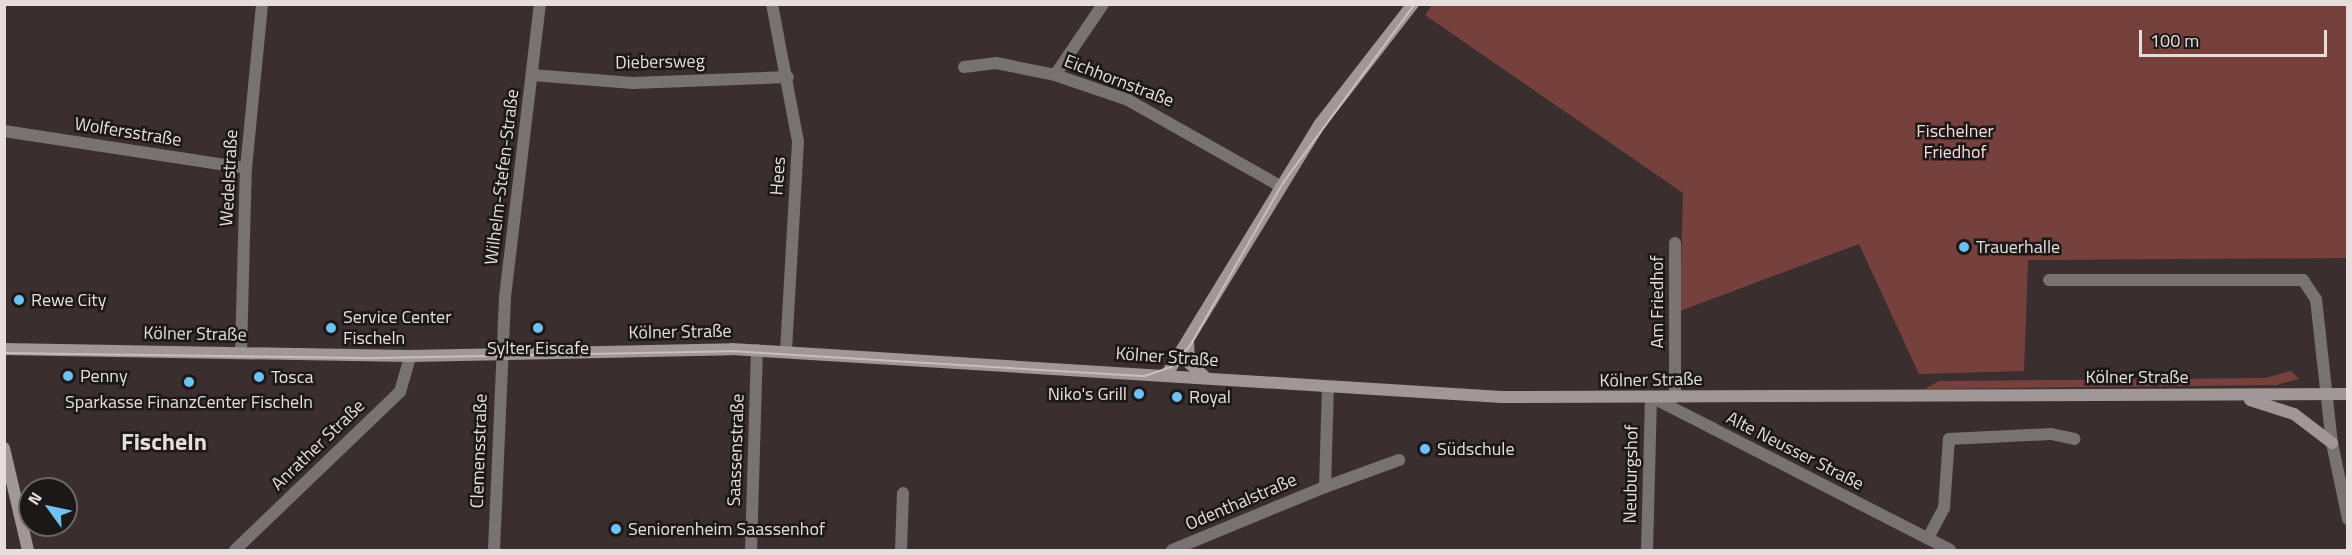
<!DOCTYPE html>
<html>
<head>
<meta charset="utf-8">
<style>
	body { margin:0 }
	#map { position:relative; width:2352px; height:555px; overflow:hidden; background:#3a2f2e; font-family:"Titillium Web",sans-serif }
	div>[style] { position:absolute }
	.green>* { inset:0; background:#76413d }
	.street>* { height:12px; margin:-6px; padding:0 6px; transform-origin:6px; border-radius:6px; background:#787272 }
	.secondary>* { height:12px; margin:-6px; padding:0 6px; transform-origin:6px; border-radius:6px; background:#a09796 }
	.tram>* { height:1.5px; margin:-0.75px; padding:0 0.75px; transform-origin:0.75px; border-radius:0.75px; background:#c6bfbe }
	.dots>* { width:16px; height:16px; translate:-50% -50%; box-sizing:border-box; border:3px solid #1d1818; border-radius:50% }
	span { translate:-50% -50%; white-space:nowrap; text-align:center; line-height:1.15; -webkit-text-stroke:5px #1d1818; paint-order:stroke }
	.street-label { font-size:18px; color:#e5dedd }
	.park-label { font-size:18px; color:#f6dcda }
	.poi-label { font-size:18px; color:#e5dedd }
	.left { translate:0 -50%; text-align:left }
	.right { translate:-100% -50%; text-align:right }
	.district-label { font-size:24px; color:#e5dedd; font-weight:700 }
	.frame { position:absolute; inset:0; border:6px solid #e5dedd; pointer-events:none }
	.north { position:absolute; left:18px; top:477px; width:60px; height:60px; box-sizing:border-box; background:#1d1818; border:2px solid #6d6767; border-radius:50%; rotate:303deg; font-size:16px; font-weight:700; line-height:24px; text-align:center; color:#e5dedd }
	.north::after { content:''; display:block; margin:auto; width:21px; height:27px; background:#6dc2f3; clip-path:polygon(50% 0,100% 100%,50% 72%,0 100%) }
	.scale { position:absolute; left:2139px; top:30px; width:188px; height:27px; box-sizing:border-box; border:3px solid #e5dedd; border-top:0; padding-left:8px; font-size:18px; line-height:21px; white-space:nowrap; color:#e5dedd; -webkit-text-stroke:4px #1d1818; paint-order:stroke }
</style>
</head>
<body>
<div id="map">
	<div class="green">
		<div style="clip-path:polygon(1433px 4px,2347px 5px,2347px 258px,2028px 260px,2024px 371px,1919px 374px,1859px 244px,1680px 311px,1683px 193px,1425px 15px)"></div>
		<div style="clip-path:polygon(2291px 371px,2299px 379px,2276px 385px,1925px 389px,1939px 381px,2265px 378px)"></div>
	</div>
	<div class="street">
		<div style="left:772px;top:4px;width:140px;rotate:79.3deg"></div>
		<div style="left:798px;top:142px;width:210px;rotate:93.3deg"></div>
		<div style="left:964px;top:67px;width:32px;rotate:-7deg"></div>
		<div style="left:996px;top:63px;width:60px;rotate:11.5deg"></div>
		<div style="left:1055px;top:75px;width:77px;rotate:18.9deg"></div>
		<div style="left:1128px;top:100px;width:175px;rotate:29.5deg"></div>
		<div style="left:532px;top:75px;width:101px;rotate:4.5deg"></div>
		<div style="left:633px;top:83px;width:155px;rotate:-2.2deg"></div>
		<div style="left:1055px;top:75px;width:86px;rotate:-55.9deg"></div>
		<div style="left:4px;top:131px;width:245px;rotate:8.7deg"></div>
		<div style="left:1675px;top:243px;width:154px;rotate:90deg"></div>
		<div style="left:2049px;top:280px;width:254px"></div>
		<div style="left:2303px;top:280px;width:23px;rotate:56deg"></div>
		<div style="left:2316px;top:299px;width:145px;rotate:83.7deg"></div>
		<div style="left:2332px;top:443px;width:78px;rotate:78.1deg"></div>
		<div style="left:241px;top:353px;width:185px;rotate:-88.5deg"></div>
		<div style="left:246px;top:168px;width:165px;rotate:-84.4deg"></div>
		<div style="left:1708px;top:426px;width:272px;rotate:27.1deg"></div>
		<div style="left:1325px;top:487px;width:79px;rotate:-20deg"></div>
		<div style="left:1928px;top:538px;width:34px;rotate:-62deg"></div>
		<div style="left:1944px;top:508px;width:69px;rotate:-85.9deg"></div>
		<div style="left:1949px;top:439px;width:102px;rotate:-2.8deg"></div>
		<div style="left:2051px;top:434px;width:24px;rotate:12deg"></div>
		<div style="left:235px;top:550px;width:228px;rotate:-43.8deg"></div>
		<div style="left:400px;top:392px;width:37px;rotate:-74deg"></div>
		<div style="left:494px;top:550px;width:253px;rotate:-87.5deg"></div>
		<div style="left:505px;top:297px;width:295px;rotate:-83.2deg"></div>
		<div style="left:751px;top:550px;width:200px;rotate:-88.3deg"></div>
		<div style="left:901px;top:550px;width:57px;rotate:-88deg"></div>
		<div style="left:1172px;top:550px;width:165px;rotate:-22.4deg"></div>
		<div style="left:1325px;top:487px;width:100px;rotate:-88.3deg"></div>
		<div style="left:1647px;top:550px;width:153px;rotate:-88.5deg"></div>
		<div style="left:1651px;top:397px;width:71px;rotate:26.9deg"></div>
	</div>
	<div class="secondary">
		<div style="left:1188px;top:341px;width:22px;rotate:87deg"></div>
		<div style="left:1189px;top:363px;width:20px;rotate:41deg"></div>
		<div style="left:4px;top:349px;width:406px;rotate:1deg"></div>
		<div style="left:410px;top:356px;width:322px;rotate:-1.2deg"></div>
		<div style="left:732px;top:349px;width:771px;rotate:3.57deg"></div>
		<div style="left:1502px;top:397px;width:846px;rotate:-0.2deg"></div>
		<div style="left:1167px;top:374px;width:292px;rotate:-58.6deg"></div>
		<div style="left:1319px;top:125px;width:153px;rotate:-52.2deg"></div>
		<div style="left:2250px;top:400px;width:46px;rotate:17.7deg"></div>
		<div style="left:2294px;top:414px;width:48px;rotate:37.3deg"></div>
		<div style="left:4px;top:448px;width:105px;rotate:76.8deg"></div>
	</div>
	<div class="tram">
		<div style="left:4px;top:353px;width:372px;rotate:0.8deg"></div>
		<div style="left:376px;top:358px;width:355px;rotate:-1.1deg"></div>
		<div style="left:731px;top:351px;width:415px;rotate:3.5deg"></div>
		<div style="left:1145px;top:376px;width:28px;rotate:-19deg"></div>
		<div style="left:1171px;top:367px;width:28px;rotate:-48deg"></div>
		<div style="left:1190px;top:346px;width:188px;rotate:-60.3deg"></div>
		<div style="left:1283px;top:183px;width:222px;rotate:-53.6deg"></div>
	</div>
	<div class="dots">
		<div style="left:1964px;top:247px;background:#6dc2f3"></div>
		<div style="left:19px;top:300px;background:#6dc2f3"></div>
		<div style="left:331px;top:328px;background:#6dc2f3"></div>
		<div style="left:538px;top:328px;background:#6dc2f3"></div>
		<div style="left:68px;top:376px;background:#6dc2f3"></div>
		<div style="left:259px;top:377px;background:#6dc2f3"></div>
		<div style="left:189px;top:382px;background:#6dc2f3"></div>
		<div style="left:1139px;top:394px;background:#6dc2f3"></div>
		<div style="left:1177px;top:397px;background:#6dc2f3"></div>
		<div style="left:1425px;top:449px;background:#6dc2f3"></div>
		<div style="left:616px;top:529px;background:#6dc2f3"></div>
	</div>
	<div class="street-label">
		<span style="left:660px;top:62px;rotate:-1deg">Diebersweg</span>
		<span style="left:1119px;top:81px;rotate:21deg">Eichhornstraße</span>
		<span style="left:128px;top:132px;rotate:9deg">Wolfersstraße</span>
		<span style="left:778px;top:176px;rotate:-86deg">Hees</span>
		<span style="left:502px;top:177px;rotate:-83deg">Wilhelm-Stefen-Straße</span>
		<span style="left:229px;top:178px;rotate:-87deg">Wedelstraße</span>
		<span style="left:1657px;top:302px;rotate:-90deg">Am Friedhof</span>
		<span style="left:680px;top:332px;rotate:-1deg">Kölner Straße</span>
		<span style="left:195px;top:334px;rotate:1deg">Kölner Straße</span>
		<span style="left:1167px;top:357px;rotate:4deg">Kölner Straße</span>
		<span style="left:2137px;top:377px">Kölner Straße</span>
		<span style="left:1651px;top:380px;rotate:-1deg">Kölner Straße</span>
		<span style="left:318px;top:445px;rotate:-44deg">Anrather Straße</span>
		<span style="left:736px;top:450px;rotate:-88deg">Saassenstraße</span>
		<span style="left:479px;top:451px;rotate:-88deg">Clemensstraße</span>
		<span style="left:1795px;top:451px;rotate:27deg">Alte Neusser Straße</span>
		<span style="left:1631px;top:474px;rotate:-89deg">Neuburgshof</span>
		<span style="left:1241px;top:502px;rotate:-23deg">Odenthalstraße</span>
	</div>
	<div class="park-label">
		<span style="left:1955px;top:142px">Fischelner<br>Friedhof</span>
	</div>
	<div class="poi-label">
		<span class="left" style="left:1976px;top:247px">Trauerhalle</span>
		<span class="left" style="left:31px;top:300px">Rewe City</span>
		<span class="left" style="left:343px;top:328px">Service Center<br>Fischeln</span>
		<span style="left:538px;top:348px">Sylter Eiscafe</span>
		<span class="left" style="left:80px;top:376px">Penny</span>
		<span class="left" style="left:271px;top:377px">Tosca</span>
		<span class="right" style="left:1127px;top:394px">Niko's Grill</span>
		<span class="left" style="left:1189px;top:397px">Royal</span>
		<span style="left:189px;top:402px">Sparkasse FinanzCenter Fischeln</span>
		<span class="left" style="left:1437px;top:449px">Südschule</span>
		<span class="left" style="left:628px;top:529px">Seniorenheim Saassenhof</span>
	</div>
	<div class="district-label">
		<span style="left:164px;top:442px">Fischeln</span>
	</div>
	<div class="frame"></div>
	<div class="north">N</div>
	<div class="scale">100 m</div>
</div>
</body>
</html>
